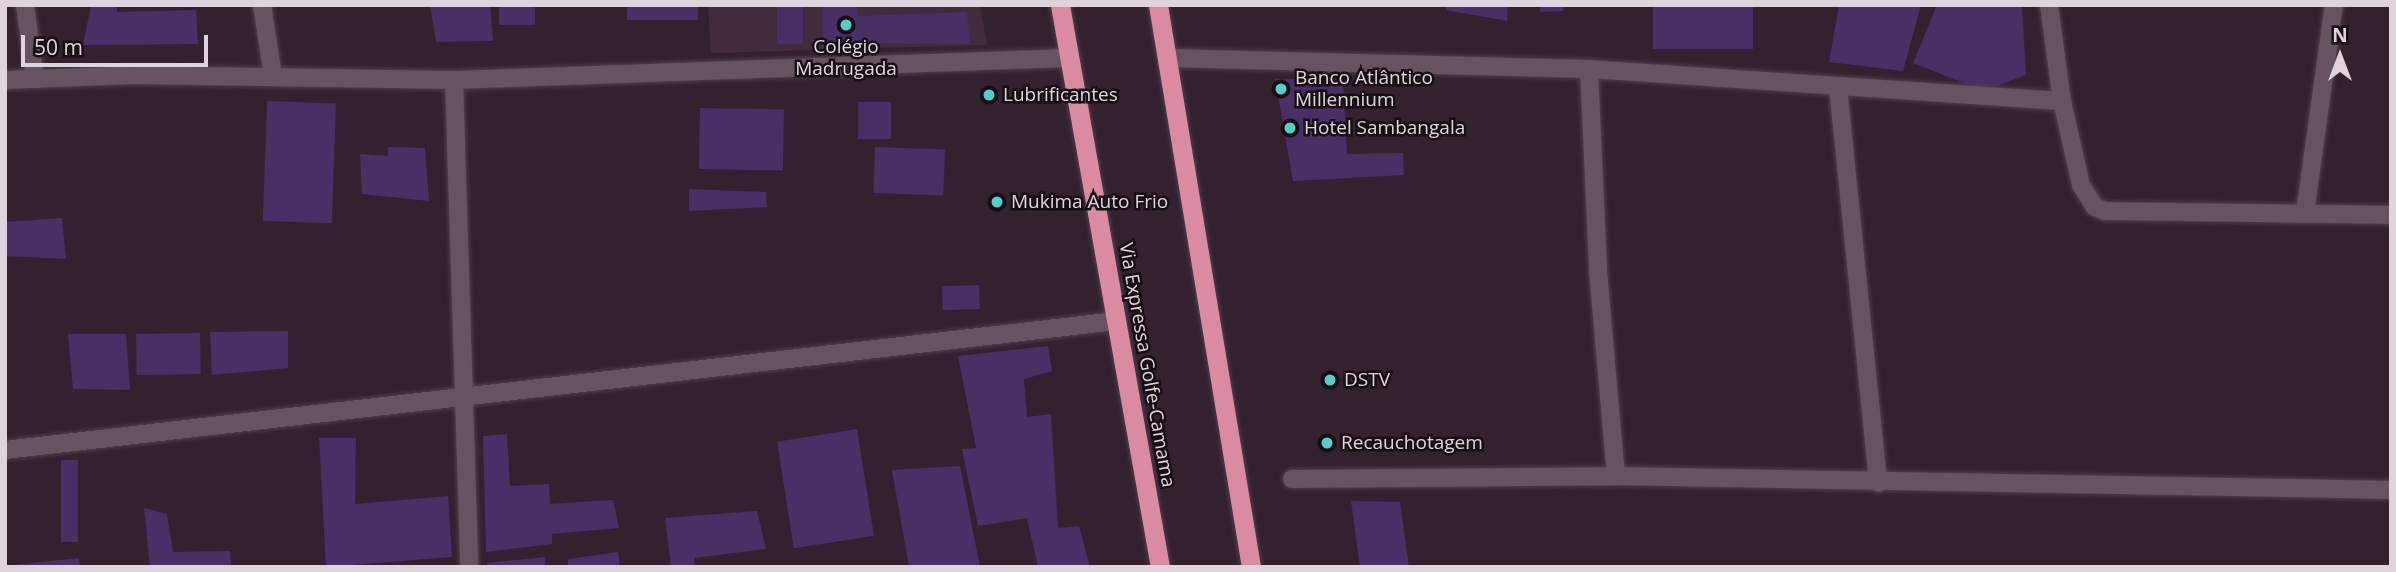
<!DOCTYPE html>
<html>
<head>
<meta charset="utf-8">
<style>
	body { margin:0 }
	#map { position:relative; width:2396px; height:572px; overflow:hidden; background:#342130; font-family:"Open Sans",sans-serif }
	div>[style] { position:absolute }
	.built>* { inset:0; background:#432b3e }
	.building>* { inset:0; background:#4a2e66; transform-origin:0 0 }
	.roads { filter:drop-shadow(0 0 2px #4e3e4b) drop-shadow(0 0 2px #4e3e4b) }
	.minor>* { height:18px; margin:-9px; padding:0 9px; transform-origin:9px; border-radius:9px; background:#675262 }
	.tertiary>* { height:18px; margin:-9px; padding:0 9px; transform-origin:9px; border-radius:9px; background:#675262 }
	.trunk>* { height:19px; margin:-9.5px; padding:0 9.5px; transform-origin:9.5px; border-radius:9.5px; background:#da8ba1 }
	.dots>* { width:19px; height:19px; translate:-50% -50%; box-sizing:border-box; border:4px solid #160e14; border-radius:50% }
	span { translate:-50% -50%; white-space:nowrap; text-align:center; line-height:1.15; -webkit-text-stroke:5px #160e14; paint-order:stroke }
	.poi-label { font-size:19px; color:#e0d3dd }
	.left { translate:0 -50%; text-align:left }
	.street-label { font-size:19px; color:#e0d3dd }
	.frame { position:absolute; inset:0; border:7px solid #e0d3dd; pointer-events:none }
	.north { position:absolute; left:2305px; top:21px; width:70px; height:70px; -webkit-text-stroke:5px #160e14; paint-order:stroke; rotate:0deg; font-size:19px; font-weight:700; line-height:28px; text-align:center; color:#e0d3dd }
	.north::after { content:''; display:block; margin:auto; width:24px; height:32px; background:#e0d3dd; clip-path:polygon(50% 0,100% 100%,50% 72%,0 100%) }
	.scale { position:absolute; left:21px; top:35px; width:187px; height:32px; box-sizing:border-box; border:4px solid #e0d3dd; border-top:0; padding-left:9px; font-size:21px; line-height:24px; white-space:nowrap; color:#e0d3dd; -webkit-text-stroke:5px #160e14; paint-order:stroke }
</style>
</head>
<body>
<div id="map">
	<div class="built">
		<div style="clip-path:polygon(708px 5px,980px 5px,987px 45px,711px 53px)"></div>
	</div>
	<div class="building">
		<div style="clip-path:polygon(91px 5px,117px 5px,117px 12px,196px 10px,198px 44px,83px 45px)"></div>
		<div style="clip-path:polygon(430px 5px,490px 5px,493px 41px,436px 42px)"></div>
		<div style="left:499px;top:5px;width:36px;height:20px"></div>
		<div style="left:627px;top:5px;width:71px;height:15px"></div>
		<div style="left:777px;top:5px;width:26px;height:39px"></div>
		<div style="clip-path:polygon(822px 5px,856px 5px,858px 16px,967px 12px,970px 44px,823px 43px)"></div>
		<div style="clip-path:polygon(1446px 5px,1508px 5px,1507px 21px,1446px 10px)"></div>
		<div style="clip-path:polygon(1540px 5px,1564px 5px,1563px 11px,1540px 12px)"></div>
		<div style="left:1653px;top:5px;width:100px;height:44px"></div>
		<div style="clip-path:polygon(1839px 5px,1921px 5px,1903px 71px,1829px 62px)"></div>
		<div style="clip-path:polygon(1937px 5px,2022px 5px,2026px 75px,1984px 91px,1913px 63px)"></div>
		<div style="clip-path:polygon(1275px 79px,1343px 80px,1347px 154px,1403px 153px,1404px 175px,1293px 181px)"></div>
		<div style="left:267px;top:101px;width:69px;height:120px;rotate:2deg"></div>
		<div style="left:858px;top:102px;width:33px;height:37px"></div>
		<div style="left:700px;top:108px;width:84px;height:61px;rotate:1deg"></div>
		<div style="clip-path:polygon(388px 147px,425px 148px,429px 201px,362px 194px,360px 154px,388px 156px)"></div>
		<div style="left:875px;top:147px;width:70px;height:46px;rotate:2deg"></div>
		<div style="clip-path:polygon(689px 189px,766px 192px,767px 207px,689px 211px)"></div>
		<div style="clip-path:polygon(62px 218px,66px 259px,5px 256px,5px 222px)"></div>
		<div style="left:979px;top:285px;width:24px;height:37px;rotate:88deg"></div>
		<div style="clip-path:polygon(288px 331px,288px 368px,212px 375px,210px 332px)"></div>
		<div style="left:200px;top:333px;width:41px;height:64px;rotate:89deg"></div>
		<div style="clip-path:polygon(68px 334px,126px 334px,130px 390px,73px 389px)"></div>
		<div style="clip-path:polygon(1048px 346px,1052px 371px,1024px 379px,1027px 417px,1051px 414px,1058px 528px,1079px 526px,1090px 567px,1038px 567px,1027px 518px,978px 526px,962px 449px,976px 448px,958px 356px)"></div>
		<div style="left:857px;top:429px;width:108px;height:81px;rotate:81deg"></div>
		<div style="clip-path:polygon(507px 434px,510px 486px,549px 484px,550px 504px,613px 500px,619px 528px,552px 534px,552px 544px,486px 552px,483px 436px)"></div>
		<div style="clip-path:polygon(319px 438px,356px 438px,355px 504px,448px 496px,452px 557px,326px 567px)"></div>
		<div style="left:61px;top:460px;width:17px;height:82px"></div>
		<div style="clip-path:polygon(960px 466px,980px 567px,909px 567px,892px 470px)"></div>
		<div style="clip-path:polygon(1351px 501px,1400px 502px,1409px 567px,1360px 567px)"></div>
		<div style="clip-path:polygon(144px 508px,167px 514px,173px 552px,230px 551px,231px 567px,150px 567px)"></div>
		<div style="clip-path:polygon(757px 511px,766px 549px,694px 558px,695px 567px,671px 567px,665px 518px)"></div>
		<div style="clip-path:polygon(618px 552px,620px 567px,568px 567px,568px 559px)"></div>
		<div style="clip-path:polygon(545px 557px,545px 567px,487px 567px,487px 563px)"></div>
		<div style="left:79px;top:558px;width:9px;height:74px;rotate:84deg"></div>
	</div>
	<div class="roads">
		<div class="minor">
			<div style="left:25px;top:5px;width:75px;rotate:82.3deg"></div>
			<div style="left:262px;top:5px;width:72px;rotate:81.2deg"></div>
			<div style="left:2049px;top:5px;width:97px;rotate:82.3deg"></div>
			<div style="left:2062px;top:101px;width:86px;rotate:77.3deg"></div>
			<div style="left:2081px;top:185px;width:26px;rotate:58deg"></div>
			<div style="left:2095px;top:207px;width:11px;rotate:22deg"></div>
			<div style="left:2105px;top:211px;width:286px;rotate:0.8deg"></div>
			<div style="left:1168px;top:58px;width:421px;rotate:1.5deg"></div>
			<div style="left:1589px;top:69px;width:474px;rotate:3.9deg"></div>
			<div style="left:1589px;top:69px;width:202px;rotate:87.4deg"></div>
			<div style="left:1598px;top:271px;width:206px;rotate:85deg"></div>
			<div style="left:454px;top:80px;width:487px;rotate:88.2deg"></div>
			<div style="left:1838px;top:87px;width:398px;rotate:84.2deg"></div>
			<div style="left:2305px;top:213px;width:210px;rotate:-82.1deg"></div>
			<div style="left:5px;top:450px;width:1118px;rotate:-6.62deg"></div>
			<div style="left:1292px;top:479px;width:324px;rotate:-0.5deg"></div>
			<div style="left:1616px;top:476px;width:775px;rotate:1.03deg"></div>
		</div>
		<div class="tertiary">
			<div style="left:5px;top:80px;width:129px;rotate:-2.2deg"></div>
			<div style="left:134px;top:75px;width:320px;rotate:0.9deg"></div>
			<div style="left:454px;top:80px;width:615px;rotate:-2.05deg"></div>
		</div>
		<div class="trunk">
			<div style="left:1060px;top:5px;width:571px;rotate:79.91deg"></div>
			<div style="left:1158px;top:5px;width:570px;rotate:80.6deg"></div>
		</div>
	</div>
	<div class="dots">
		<div style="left:846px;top:25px;background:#55cec5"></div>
		<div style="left:1281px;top:89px;background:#55cec5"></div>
		<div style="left:989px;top:95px;background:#55cec5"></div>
		<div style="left:1290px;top:128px;background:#55cec5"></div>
		<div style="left:997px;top:202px;background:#55cec5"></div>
		<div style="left:1330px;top:380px;background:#55cec5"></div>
		<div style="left:1327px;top:443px;background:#55cec5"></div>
	</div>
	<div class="poi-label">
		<span style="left:846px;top:58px">Colégio<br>Madrugada</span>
		<span class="left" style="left:1295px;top:89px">Banco Atlântico<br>Millennium</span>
		<span class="left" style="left:1003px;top:95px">Lubrificantes</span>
		<span class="left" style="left:1304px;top:128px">Hotel Sambangala</span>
		<span class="left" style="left:1011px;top:202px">Mukima Auto Frio</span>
		<span class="left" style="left:1344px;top:380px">DSTV</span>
		<span class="left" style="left:1341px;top:443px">Recauchotagem</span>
	</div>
	<div class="street-label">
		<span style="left:1147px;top:365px;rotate:80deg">Via Expressa Golfe-Camama</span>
	</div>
	<div class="frame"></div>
	<div class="north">N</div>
	<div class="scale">50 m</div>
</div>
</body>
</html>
